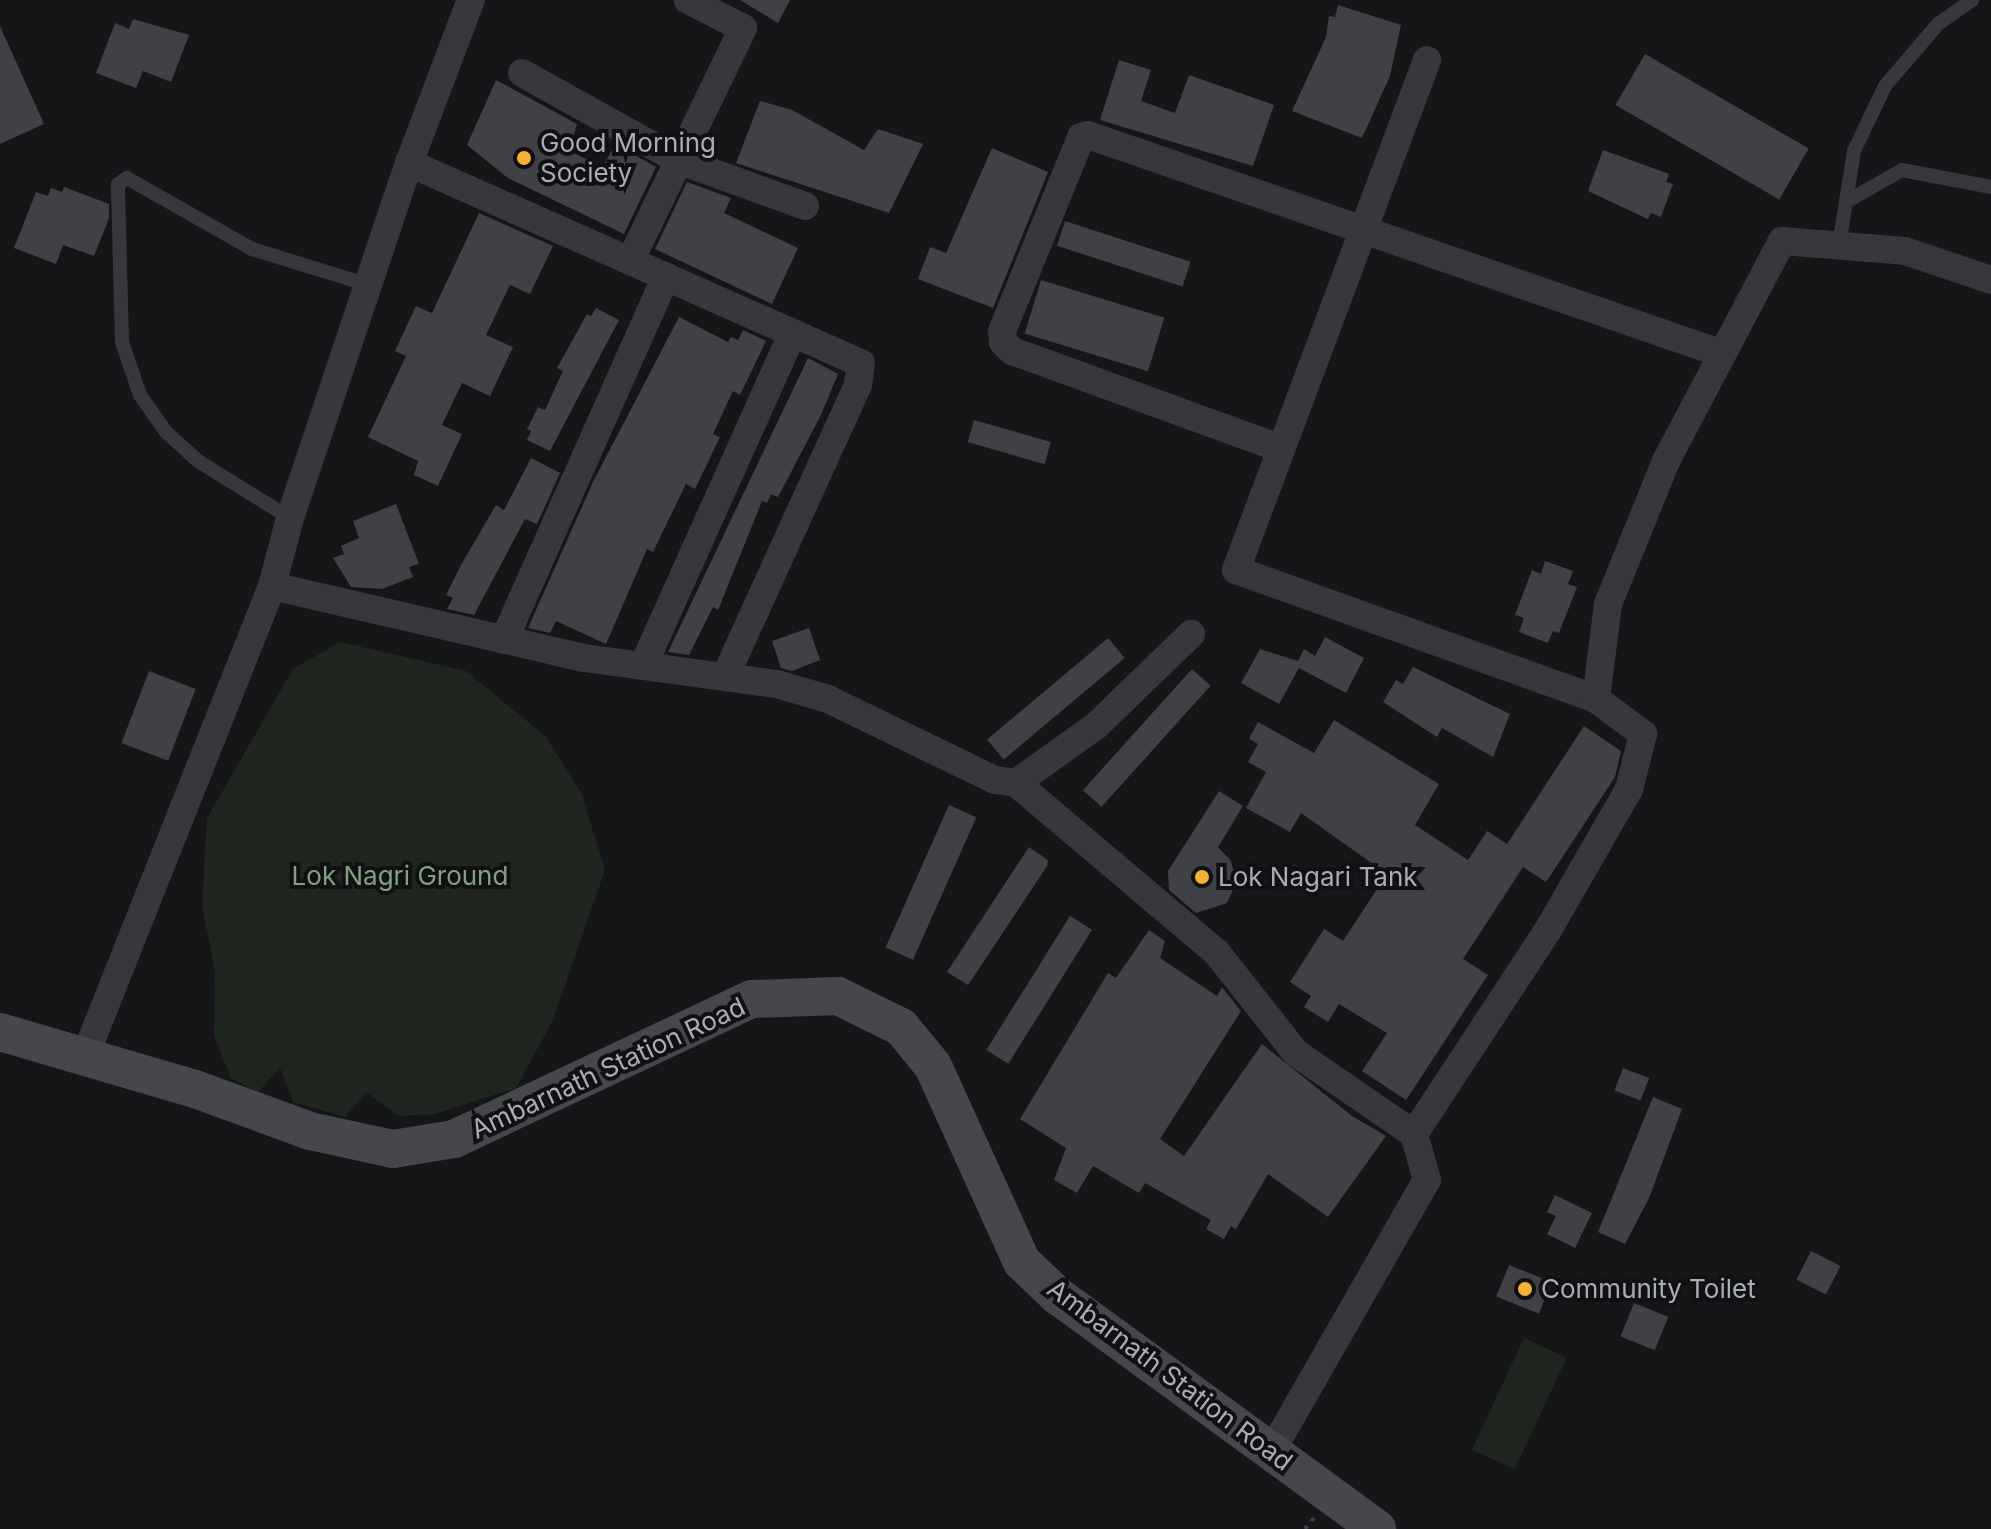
<!DOCTYPE html>
<html>
<head>
<meta charset="utf-8">
<style>
	body { margin:0 }
	#map { position:relative; width:1991px; height:1529px; overflow:hidden; background:#161618; font-family:Inter,sans-serif }
	div>[style] { position:absolute }
	.green>* { inset:0; background:#1e261f; transform-origin:0 0 }
	.building>* { inset:0; background:#404145; transform-origin:0 0 }
	.path>* { height:4px; margin-top:-2px; transform-origin:0; background:repeating-linear-gradient(90deg,#3d3f44 0 4px,transparent 0 10px) }
	.lane>* { height:14px; margin:-7px; padding:0 7px; transform-origin:7px; border-radius:7px; background:#37383d }
	.street>* { height:28px; margin:-14px; padding:0 14px; transform-origin:14px; border-radius:14px; background:#37383d }
	.secondary>* { height:38px; margin:-19px; padding:0 19px; transform-origin:19px; border-radius:19px; background:#45474d }
	.dots>* { width:22px; height:22px; translate:-50% -50%; box-sizing:border-box; border:4px solid #111113; border-radius:50% }
	span { translate:-50% -50%; white-space:nowrap; text-align:center; line-height:1.15; -webkit-text-stroke:8px #111113; paint-order:stroke }
	.poi-label { font-size:26px; color:#a8adb8 }
	.left { translate:0 -50%; text-align:left }
	.park-label { font-size:26px; color:#7fa381 }
	.street-label { font-size:26px; color:#a8adb8 }
</style>
</head>
<body>
<div id="map">
	<div class="green">
		<div style="clip-path:polygon(340px 642px,466px 671px,545px 736px,581px 792px,605px 870px,552px 1022px,516px 1088px,435px 1114px,398px 1116px,366px 1092px,345px 1117px,293px 1102px,280px 1068px,258px 1092px,231px 1078px,214px 1036px,215px 971px,202px 905px,207px 818px,293px 669px)"></div>
		<div style="left:1524px;top:1338px;width:47px;height:123px;rotate:25deg"></div>
	</div>
	<div class="building">
		<div style="clip-path:polygon(740px 0,790px 0,778px 23px)"></div>
		<div style="clip-path:polygon(1338px 5px,1401px 25px,1390px 76px,1362px 138px,1292px 111px,1326px 37px,1329px 16px,1335px 17px)"></div>
		<div style="clip-path:polygon(133px 19px,189px 35px,171px 82px,143px 71px,136px 88px,96px 73px,115px 23px,129px 29px)"></div>
		<div style="clip-path:polygon(0 26px,44px 124px,0 144px)"></div>
		<div style="left:1645px;top:54px;width:189px;height:59px;rotate:30deg"></div>
		<div style="clip-path:polygon(1119px 60px,1151px 70px,1141px 101px,1175px 113px,1189px 75px,1274px 105px,1253px 166px,1100px 120px)"></div>
		<div style="clip-path:polygon(496px 80px,577px 124px,569px 151px,603px 167px,615px 144px,656px 167px,624px 234px,508px 178px,467px 145px)"></div>
		<div style="clip-path:polygon(760px 101px,792px 110px,864px 150px,878px 129px,923px 144px,889px 213px,736px 163px)"></div>
		<div style="clip-path:polygon(992px 148px,1048px 172px,993px 308px,918px 279px,930px 247px,946px 253px)"></div>
		<div style="clip-path:polygon(1603px 150px,1669px 174px,1666px 182px,1673px 184px,1661px 217px,1651px 213px,1648px 219px,1588px 191px)"></div>
		<div style="clip-path:polygon(687px 182px,731px 198px,724px 213px,798px 248px,772px 304px,655px 249px)"></div>
		<div style="clip-path:polygon(64px 187px,109px 204px,109px 218px,94px 256px,63px 245px,56px 264px,14px 248px,36px 192px,48px 196px,51px 188px,62px 192px)"></div>
		<div style="clip-path:polygon(479px 213px,553px 246px,530px 294px,510px 285px,486px 335px,513px 347px,490px 396px,462px 383px,442px 425px,462px 434px,438px 486px,414px 475px,418px 461px,368px 437px,406px 356px,395px 351px,416px 306px,432px 313px)"></div>
		<div style="left:1065px;top:221px;width:132px;height:26px;rotate:18deg"></div>
		<div style="left:1041px;top:280px;width:129px;height:56px;rotate:17deg"></div>
		<div style="clip-path:polygon(596px 308px,619px 320px,550px 451px,527px 440px,531px 431px,527px 429px,538px 407px,545px 410px,563px 371px,557px 368px,587px 314px,591px 316px)"></div>
		<div style="clip-path:polygon(679px 317px,728px 342px,731px 337px,738px 340px,743px 330px,766px 341px,740px 395px,733px 391px,713px 434px,720px 437px,695px 489px,686px 484px,653px 552px,647px 549px,606px 644px,556px 621px,550px 633px,528px 628px,593px 482px)"></div>
		<div style="clip-path:polygon(808px 358px,838px 374px,821px 415px,778px 497px,771px 494px,767px 503px,762px 501px,718px 610px,713px 607px,689px 655px,668px 652px)"></div>
		<div style="left:974px;top:420px;width:80px;height:23px;rotate:16deg"></div>
		<div style="clip-path:polygon(531px 458px,560px 473px,537px 524px,525px 519px,474px 615px,447px 609px,453px 598px,446px 595px,461px 565px,496px 505px,504px 510px)"></div>
		<div style="clip-path:polygon(396px 504px,419px 564px,409px 567px,413px 577px,382px 589px,351px 587px,333px 558px,344px 554px,341px 546px,359px 538px,353px 521px)"></div>
		<div style="clip-path:polygon(1545px 561px,1573px 571px,1568px 584px,1577px 587px,1559px 633px,1553px 631px,1548px 643px,1519px 632px,1524px 618px,1515px 615px,1532px 570px,1541px 574px)"></div>
		<div style="clip-path:polygon(809px 628px,820px 660px,792px 671px,781px 668px,772px 641px)"></div>
		<div style="clip-path:polygon(1325px 637px,1364px 658px,1346px 693px,1299px 668px,1279px 704px,1241px 683px,1260px 649px,1298px 661px,1304px 649px,1315px 656px)"></div>
		<div style="left:1108px;top:638px;width:26px;height:158px;rotate:50deg"></div>
		<div style="clip-path:polygon(1413px 667px,1510px 714px,1493px 757px,1442px 728px,1437px 737px,1383px 702px,1396px 680px,1403px 684px)"></div>
		<div style="left:1192px;top:669px;width:25px;height:163px;rotate:42deg"></div>
		<div style="left:149px;top:671px;width:50px;height:77px;rotate:21deg"></div>
		<div style="clip-path:polygon(1334px 720px,1439px 784px,1415px 825px,1468px 860px,1487px 831px,1507px 844px,1584px 726px,1621px 751px,1615px 777px,1546px 882px,1523px 867px,1463px 959px,1488px 975px,1406px 1100px,1362px 1071px,1387px 1033px,1339px 1004px,1328px 1022px,1304px 1007px,1311px 996px,1290px 982px,1324px 929px,1343px 941px,1387px 874px,1301px 813px,1290px 832px,1246px 808px,1266px 772px,1248px 762px,1258px 744px,1249px 739px,1258px 722px,1314px 753px)"></div>
		<div style="clip-path:polygon(1219px 791px,1243px 806px,1218px 847px,1231px 861px,1236px 883px,1227px 903px,1196px 913px,1169px 890px,1168px 871px)"></div>
		<div style="left:949px;top:805px;width:30px;height:156px;rotate:24deg"></div>
		<div style="clip-path:polygon(1029px 847px,1048px 860px,1047px 866px,968px 985px,947px 972px)"></div>
		<div style="left:1070px;top:916px;width:26px;height:158px;rotate:32deg"></div>
		<div style="clip-path:polygon(1149px 930px,1165px 941px,1160px 958px,1217px 996px,1222px 987px,1241px 1011px,1160px 1139px,1184px 1156px,1262px 1044px,1352px 1116px,1386px 1136px,1328px 1217px,1268px 1174px,1236px 1229px,1231px 1226px,1224px 1239px,1206px 1229px,1211px 1220px,1145px 1183px,1139px 1193px,1093px 1166px,1077px 1193px,1054px 1180px,1066px 1148px,1020px 1119px,1108px 973px,1116px 978px)"></div>
		<div style="left:1623px;top:1068px;width:28px;height:24px;rotate:21deg"></div>
		<div style="clip-path:polygon(1653px 1097px,1682px 1109px,1649px 1198px,1625px 1244px,1598px 1232px)"></div>
		<div style="clip-path:polygon(1555px 1195px,1592px 1213px,1575px 1248px,1547px 1234px,1556px 1216px,1547px 1212px)"></div>
		<div style="left:1811px;top:1251px;width:33px;height:32px;rotate:27deg"></div>
		<div style="left:1509px;top:1265px;width:46px;height:34px;rotate:22deg"></div>
		<div style="left:1634px;top:1303px;width:37px;height:36px;rotate:22deg"></div>
	</div>
	<div class="path">
		<div style="left:1305px;top:1529px;width:14px;rotate:-51deg"></div>
	</div>
	<div class="lane">
		<div style="left:1846px;top:202px;width:64px;rotate:-29.7deg"></div>
		<div style="left:1902px;top:170px;width:91px;rotate:10.8deg"></div>
		<div style="left:1839px;top:245px;width:95px;rotate:-80.9deg"></div>
		<div style="left:1854px;top:151px;width:72px;rotate:-64.5deg"></div>
		<div style="left:1885px;top:86px;width:82px;rotate:-49.5deg"></div>
		<div style="left:1938px;top:24px;width:42px;rotate:-35.2deg"></div>
		<div style="left:290px;top:518px;width:108px;rotate:-148.2deg"></div>
		<div style="left:198px;top:461px;width:43px;rotate:-137.8deg"></div>
		<div style="left:166px;top:432px;width:45px;rotate:-125.1deg"></div>
		<div style="left:140px;top:395px;width:56px;rotate:-108.8deg"></div>
		<div style="left:122px;top:342px;width:158px;rotate:-91.5deg"></div>
		<div style="left:118px;top:184px;width:11px;rotate:-34deg"></div>
		<div style="left:127px;top:178px;width:144px;rotate:29.6deg"></div>
		<div style="left:252px;top:249px;width:122px;rotate:17.1deg"></div>
	</div>
	<div class="street">
		<div style="left:1427px;top:60px;width:545px;rotate:110.53deg"></div>
		<div style="left:1236px;top:570px;width:382px;rotate:19.7deg"></div>
		<div style="left:522px;top:73px;width:179px;rotate:29.1deg"></div>
		<div style="left:678px;top:160px;width:135px;rotate:19.9deg"></div>
		<div style="left:409px;top:163px;width:494px;rotate:23.9deg"></div>
		<div style="left:861px;top:363px;width:22px;rotate:98deg"></div>
		<div style="left:858px;top:385px;width:321px;rotate:114.5deg"></div>
		<div style="left:630px;top:261px;width:259px;rotate:-64.1deg"></div>
		<div style="left:743px;top:28px;width:62px;rotate:-153deg"></div>
		<div style="left:1279px;top:448px;width:284px;rotate:-160deg"></div>
		<div style="left:1012px;top:351px;width:13px;rotate:-135deg"></div>
		<div style="left:1003px;top:342px;width:11px;rotate:-95deg"></div>
		<div style="left:1002px;top:331px;width:209px;rotate:-67.8deg"></div>
		<div style="left:1081px;top:137px;width:7px;rotate:-16deg"></div>
		<div style="left:1088px;top:135px;width:669px;rotate:19.03deg"></div>
		<div style="left:272px;top:586px;width:320px;rotate:13deg"></div>
		<div style="left:584px;top:658px;width:195px;rotate:7.7deg"></div>
		<div style="left:777px;top:684px;width:53px;rotate:16.4deg"></div>
		<div style="left:828px;top:699px;width:186px;rotate:25.9deg"></div>
		<div style="left:995px;top:780px;width:21px;rotate:8deg"></div>
		<div style="left:1016px;top:783px;width:100px;rotate:-35.6deg"></div>
		<div style="left:1097px;top:725px;width:131px;rotate:-44.1deg"></div>
		<div style="left:504px;top:640px;width:398px;rotate:-66deg"></div>
		<div style="left:643px;top:666px;width:365px;rotate:-65.8deg"></div>
		<div style="left:1016px;top:783px;width:263px;rotate:40.2deg"></div>
		<div style="left:1217px;top:953px;width:127px;rotate:51.7deg"></div>
		<div style="left:1296px;top:1053px;width:143px;rotate:34.5deg"></div>
		<div style="left:85px;top:1056px;width:506px;rotate:-68.3deg"></div>
		<div style="left:272px;top:586px;width:70px;rotate:-75.2deg"></div>
		<div style="left:290px;top:518px;width:374px;rotate:-71.5deg"></div>
		<div style="left:409px;top:163px;width:174px;rotate:-69.2deg"></div>
		<div style="left:1271px;top:1452px;width:314px;rotate:-60.2deg"></div>
		<div style="left:1427px;top:1180px;width:48px;rotate:-105.8deg"></div>
		<div style="left:1414px;top:1134px;width:244px;rotate:-56.7deg"></div>
		<div style="left:1548px;top:930px;width:163px;rotate:-60.1deg"></div>
		<div style="left:1629px;top:789px;width:57px;rotate:-75.7deg"></div>
		<div style="left:1643px;top:734px;width:59px;rotate:-143.3deg"></div>
		<div style="left:1596px;top:699px;width:96px;rotate:-82.8deg"></div>
		<div style="left:1608px;top:604px;width:154px;rotate:-67.9deg"></div>
		<div style="left:1666px;top:461px;width:249px;rotate:-62.2deg"></div>
		<div style="left:1782px;top:241px;width:123px;rotate:4.6deg"></div>
		<div style="left:1905px;top:251px;width:91px;rotate:18.6deg"></div>
	</div>
	<div class="secondary">
		<div style="left:0;top:1032px;width:203px;rotate:16.3deg"></div>
		<div style="left:195px;top:1089px;width:122px;rotate:20.1deg"></div>
		<div style="left:310px;top:1131px;width:85px;rotate:12.2deg"></div>
		<div style="left:393px;top:1149px;width:62px;rotate:-9.3deg"></div>
		<div style="left:454px;top:1139px;width:329px;rotate:-25.2deg"></div>
		<div style="left:752px;top:999px;width:86px;rotate:-2deg"></div>
		<div style="left:838px;top:996px;width:70px;rotate:26.2deg"></div>
		<div style="left:901px;top:1027px;width:50px;rotate:50.6deg"></div>
		<div style="left:933px;top:1066px;width:215px;rotate:65.6deg"></div>
		<div style="left:1022px;top:1262px;width:50px;rotate:43.4deg"></div>
		<div style="left:1058px;top:1296px;width:395px;rotate:36.1deg"></div>
	</div>
	<div class="dots">
		<div style="left:524px;top:158px;background:#f2b134"></div>
		<div style="left:1202px;top:877px;background:#f2b134"></div>
		<div style="left:1525px;top:1289px;background:#f2b134"></div>
	</div>
	<div class="poi-label">
		<span class="left" style="left:540px;top:158px">Good Morning<br>Society</span>
		<span class="left" style="left:1218px;top:877px">Lok Nagari Tank</span>
		<span class="left" style="left:1541px;top:1289px">Community Toilet</span>
	</div>
	<div class="park-label">
		<span style="left:400px;top:876px">Lok Nagri Ground</span>
	</div>
	<div class="street-label">
		<span style="left:608px;top:1068px;rotate:-25deg">Ambarnath Station Road</span>
		<span style="left:1170px;top:1375px;rotate:37deg">Ambarnath Station Road</span>
	</div>
</div>
</body>
</html>
